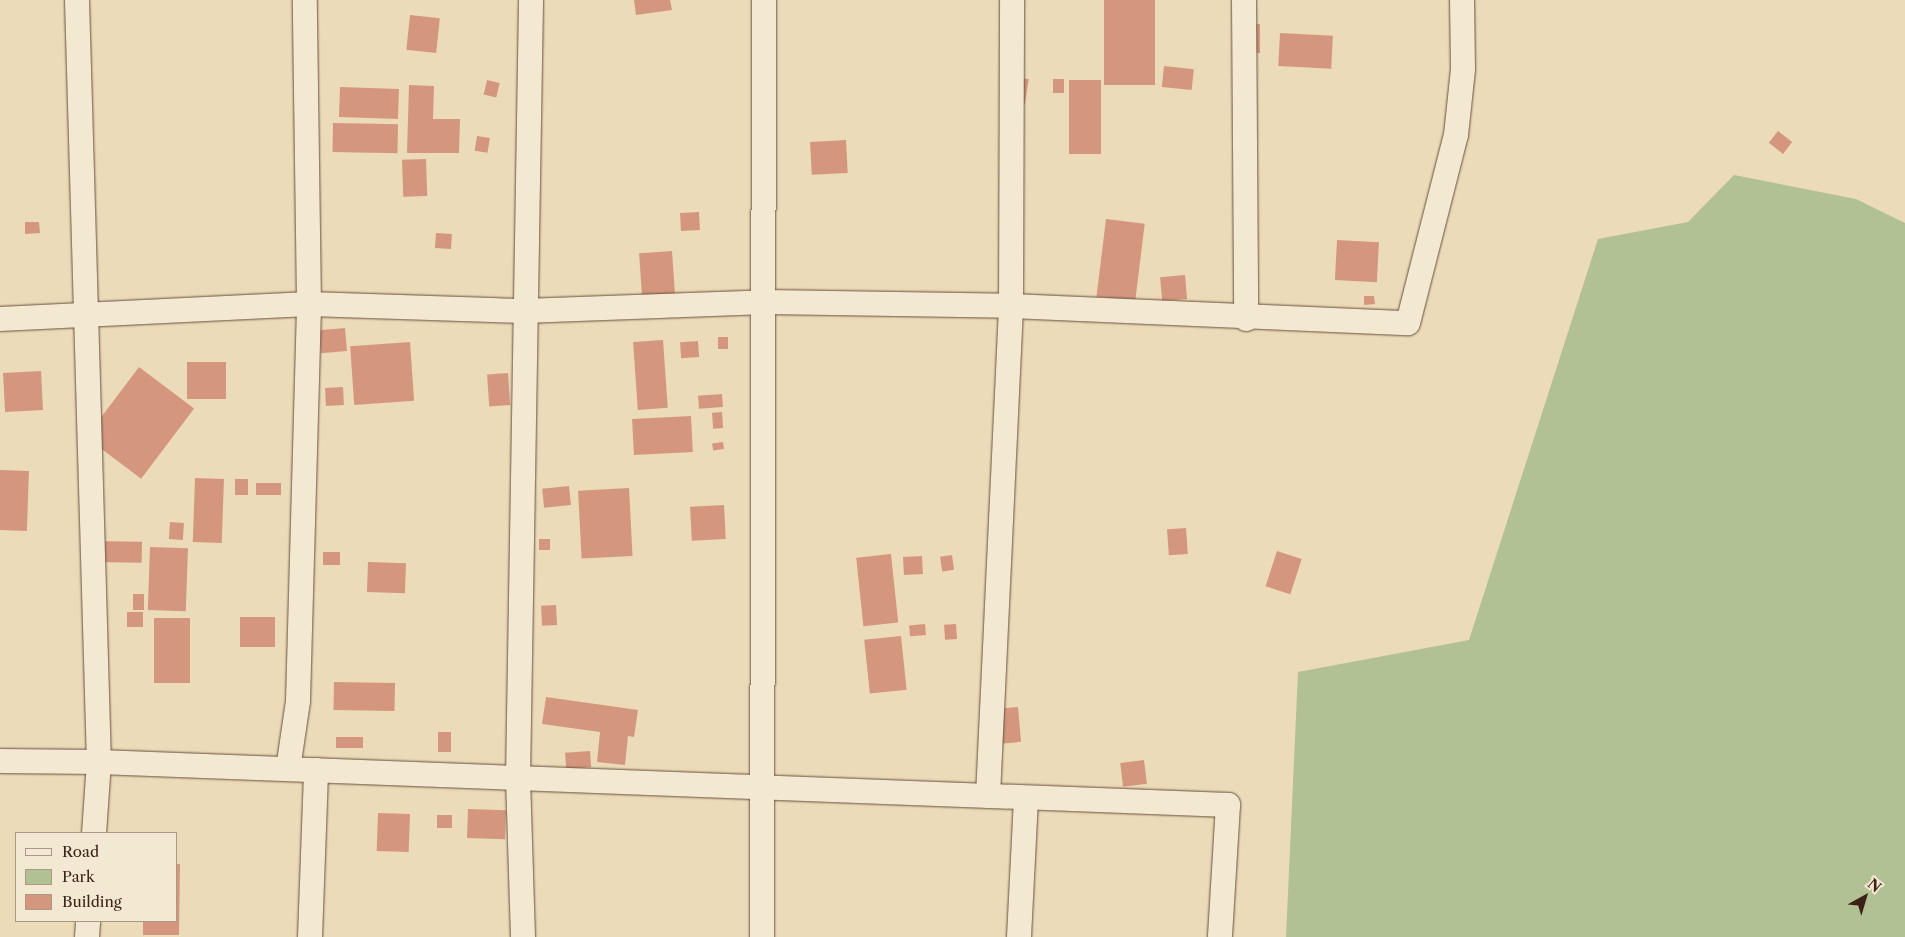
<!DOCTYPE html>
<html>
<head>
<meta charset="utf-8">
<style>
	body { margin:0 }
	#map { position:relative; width:1905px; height:937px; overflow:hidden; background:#ecdbb8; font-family:"Libre Caslon Text",serif }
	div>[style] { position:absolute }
	.green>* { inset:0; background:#b1c194 }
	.building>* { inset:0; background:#d4977e; transform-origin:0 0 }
	.roads { filter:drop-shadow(0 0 1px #68503f) drop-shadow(0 0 1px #68503f) }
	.minor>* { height:24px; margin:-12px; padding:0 12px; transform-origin:12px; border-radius:12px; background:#f3e8d1 }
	span { translate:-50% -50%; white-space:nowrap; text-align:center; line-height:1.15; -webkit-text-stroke:4.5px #f3e8d1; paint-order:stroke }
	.legend { position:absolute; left:15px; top:832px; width:162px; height:90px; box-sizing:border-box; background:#f3e8d1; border:1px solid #aa9987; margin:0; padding:6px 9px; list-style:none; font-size:15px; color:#3c2217 }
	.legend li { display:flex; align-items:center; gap:10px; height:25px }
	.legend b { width:25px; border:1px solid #aa9987 }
	.north { position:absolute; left:1840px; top:872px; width:50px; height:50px; -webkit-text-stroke:4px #f3e8d1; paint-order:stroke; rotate:39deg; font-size:14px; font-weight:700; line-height:20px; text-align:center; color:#3c2217 }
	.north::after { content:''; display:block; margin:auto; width:18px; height:22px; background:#3c2217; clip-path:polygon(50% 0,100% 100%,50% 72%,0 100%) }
</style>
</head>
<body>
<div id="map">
	<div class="green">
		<div style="clip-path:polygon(1734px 175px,1856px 199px,1905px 223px,1905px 937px,1286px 937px,1298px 672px,1469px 640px,1598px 239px,1688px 222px)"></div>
	</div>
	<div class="building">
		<div style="clip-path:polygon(634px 0,670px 0,672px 10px,636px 15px)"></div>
		<div style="left:1104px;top:0;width:51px;height:85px"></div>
		<div style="left:410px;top:15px;width:30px;height:35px;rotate:6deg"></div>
		<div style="left:1260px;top:24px;width:29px;height:17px;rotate:90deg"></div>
		<div style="left:1280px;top:33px;width:53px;height:33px;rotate:3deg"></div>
		<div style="left:1164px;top:66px;width:30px;height:21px;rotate:6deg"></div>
		<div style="left:1009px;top:76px;width:20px;height:25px;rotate:9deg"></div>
		<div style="left:1053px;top:79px;width:11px;height:14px"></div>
		<div style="left:487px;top:80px;width:13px;height:15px;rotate:13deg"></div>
		<div style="left:1069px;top:80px;width:32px;height:74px"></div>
		<div style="clip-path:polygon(409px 85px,434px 86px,433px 119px,460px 119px,459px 153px,407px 153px)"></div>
		<div style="left:340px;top:87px;width:59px;height:30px;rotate:2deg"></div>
		<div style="left:333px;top:123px;width:65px;height:29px;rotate:1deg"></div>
		<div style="left:1778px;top:131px;width:18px;height:15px;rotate:38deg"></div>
		<div style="left:477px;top:136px;width:13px;height:15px;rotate:9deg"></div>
		<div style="left:846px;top:140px;width:33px;height:36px;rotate:87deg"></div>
		<div style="left:426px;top:159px;width:37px;height:24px;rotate:88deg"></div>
		<div style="left:699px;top:212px;width:18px;height:19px;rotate:87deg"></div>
		<div style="left:1106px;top:219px;width:39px;height:78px;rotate:7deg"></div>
		<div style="clip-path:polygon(25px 222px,39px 222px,40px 233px,25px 234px)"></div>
		<div style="left:436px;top:233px;width:16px;height:15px;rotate:4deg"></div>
		<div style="left:1337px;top:240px;width:42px;height:40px;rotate:3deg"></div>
		<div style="left:672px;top:251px;width:45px;height:33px;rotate:86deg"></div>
		<div style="left:1185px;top:275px;width:24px;height:25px;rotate:85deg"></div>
		<div style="clip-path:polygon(1364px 296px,1374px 296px,1375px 304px,1364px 305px)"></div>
		<div style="left:345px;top:328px;width:23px;height:26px;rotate:85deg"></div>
		<div style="left:728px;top:337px;width:12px;height:10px;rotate:90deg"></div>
		<div style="left:663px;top:340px;width:68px;height:30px;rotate:86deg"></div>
		<div style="left:698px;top:341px;width:16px;height:18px;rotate:86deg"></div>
		<div style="left:410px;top:342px;width:59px;height:60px;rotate:86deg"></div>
		<div style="left:187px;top:362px;width:39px;height:37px"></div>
		<div style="left:139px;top:367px;width:69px;height:88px;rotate:37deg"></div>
		<div style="left:41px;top:371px;width:39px;height:38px;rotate:87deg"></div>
		<div style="left:508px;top:373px;width:32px;height:21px;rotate:86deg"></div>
		<div style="left:343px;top:387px;width:18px;height:18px;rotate:87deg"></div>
		<div style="left:722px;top:394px;width:13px;height:24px;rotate:86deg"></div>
		<div style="left:722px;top:412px;width:16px;height:10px;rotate:86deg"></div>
		<div style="left:691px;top:416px;width:36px;height:59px;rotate:87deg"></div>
		<div style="left:723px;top:442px;width:7px;height:11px;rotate:82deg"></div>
		<div style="left:0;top:470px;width:29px;height:60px;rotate:2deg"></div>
		<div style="left:195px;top:478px;width:29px;height:64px;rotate:2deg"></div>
		<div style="left:235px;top:479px;width:13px;height:16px"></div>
		<div style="left:256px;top:483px;width:25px;height:12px"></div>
		<div style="left:569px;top:486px;width:19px;height:27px;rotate:84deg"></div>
		<div style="left:629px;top:488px;width:68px;height:51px;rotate:87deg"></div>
		<div style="left:724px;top:505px;width:34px;height:34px;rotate:87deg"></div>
		<div style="left:170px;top:522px;width:14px;height:17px;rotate:4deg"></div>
		<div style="left:1186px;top:528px;width:26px;height:19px;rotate:86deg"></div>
		<div style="left:539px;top:539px;width:11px;height:11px"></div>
		<div style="left:94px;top:541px;width:48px;height:21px;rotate:1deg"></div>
		<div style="left:150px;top:547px;width:38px;height:63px;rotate:2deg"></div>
		<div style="left:1277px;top:551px;width:26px;height:37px;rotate:18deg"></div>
		<div style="left:323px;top:552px;width:17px;height:13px"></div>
		<div style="left:891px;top:554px;width:69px;height:35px;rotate:84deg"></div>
		<div style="left:952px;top:555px;width:15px;height:12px;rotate:82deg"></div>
		<div style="left:922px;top:556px;width:18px;height:19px;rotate:87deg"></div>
		<div style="left:368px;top:562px;width:38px;height:30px;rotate:2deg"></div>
		<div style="left:133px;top:594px;width:11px;height:16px"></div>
		<div style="left:556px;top:605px;width:20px;height:15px;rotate:87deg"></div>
		<div style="left:127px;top:612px;width:16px;height:15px"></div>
		<div style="left:240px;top:617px;width:35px;height:30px"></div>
		<div style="left:154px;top:618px;width:36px;height:65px"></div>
		<div style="left:925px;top:624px;width:11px;height:16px;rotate:85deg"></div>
		<div style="left:956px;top:624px;width:15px;height:12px;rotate:86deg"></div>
		<div style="left:901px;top:636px;width:54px;height:37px;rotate:84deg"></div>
		<div style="left:334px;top:682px;width:61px;height:28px;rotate:1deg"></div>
		<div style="clip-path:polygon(546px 697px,638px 710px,634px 737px,628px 736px,625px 765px,597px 762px,600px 732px,542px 724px)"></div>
		<div style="left:1018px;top:707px;width:35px;height:32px;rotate:85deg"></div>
		<div style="left:438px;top:732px;width:13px;height:20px"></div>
		<div style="left:336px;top:737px;width:27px;height:11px"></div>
		<div style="left:590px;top:751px;width:16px;height:25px;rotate:86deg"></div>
		<div style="left:1144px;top:760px;width:24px;height:24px;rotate:83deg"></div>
		<div style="left:468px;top:809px;width:38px;height:29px;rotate:2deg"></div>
		<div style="left:378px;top:813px;width:32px;height:38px;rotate:2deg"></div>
		<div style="left:437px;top:815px;width:15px;height:13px"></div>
		<div style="clip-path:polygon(176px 864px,180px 864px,179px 935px,143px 935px,143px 921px,176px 921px)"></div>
	</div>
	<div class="roads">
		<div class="minor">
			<div style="left:77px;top:0;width:762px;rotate:88.35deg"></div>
			<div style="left:99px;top:762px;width:71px;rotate:94deg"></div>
			<div style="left:1244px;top:0;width:319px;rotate:89.6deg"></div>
			<div style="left:0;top:319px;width:309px;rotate:-2.8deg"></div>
			<div style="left:309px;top:304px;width:215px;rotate:1.9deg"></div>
			<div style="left:524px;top:311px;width:242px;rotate:-2.1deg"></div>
			<div style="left:766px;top:302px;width:245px;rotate:0.9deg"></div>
			<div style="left:1011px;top:306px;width:397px;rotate:2.5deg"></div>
			<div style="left:1408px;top:323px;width:194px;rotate:-75.7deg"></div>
			<div style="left:1456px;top:135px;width:66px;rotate:-83.9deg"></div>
			<div style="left:1463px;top:69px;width:69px;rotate:-90.8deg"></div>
			<div style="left:0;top:761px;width:99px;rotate:0.6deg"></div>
			<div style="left:99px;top:762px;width:1130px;rotate:2.18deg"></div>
			<div style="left:1228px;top:805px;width:132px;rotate:93.5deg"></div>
			<div style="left:288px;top:769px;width:69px;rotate:-81.6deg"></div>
			<div style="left:298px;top:701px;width:397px;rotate:-88.4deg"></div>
			<div style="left:309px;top:304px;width:304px;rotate:-90.8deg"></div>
			<div style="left:988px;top:796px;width:491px;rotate:-87.3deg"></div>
			<div style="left:1011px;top:306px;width:306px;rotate:-89.8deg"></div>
			<div style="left:87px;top:937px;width:16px;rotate:-86deg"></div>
			<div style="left:310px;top:937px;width:167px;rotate:-87.9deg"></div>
			<div style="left:523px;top:937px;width:159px;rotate:-91.8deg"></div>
			<div style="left:518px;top:778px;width:778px;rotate:-89.04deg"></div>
			<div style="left:762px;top:937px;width:937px;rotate:-89.88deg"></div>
			<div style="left:1019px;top:937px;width:139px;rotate:-87.1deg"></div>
		</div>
	</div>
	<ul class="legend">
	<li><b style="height:6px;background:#f3e8d1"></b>Road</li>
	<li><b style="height:14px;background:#b1c194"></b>Park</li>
	<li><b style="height:14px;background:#d4977e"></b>Building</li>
	</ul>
	<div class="north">N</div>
</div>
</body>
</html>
